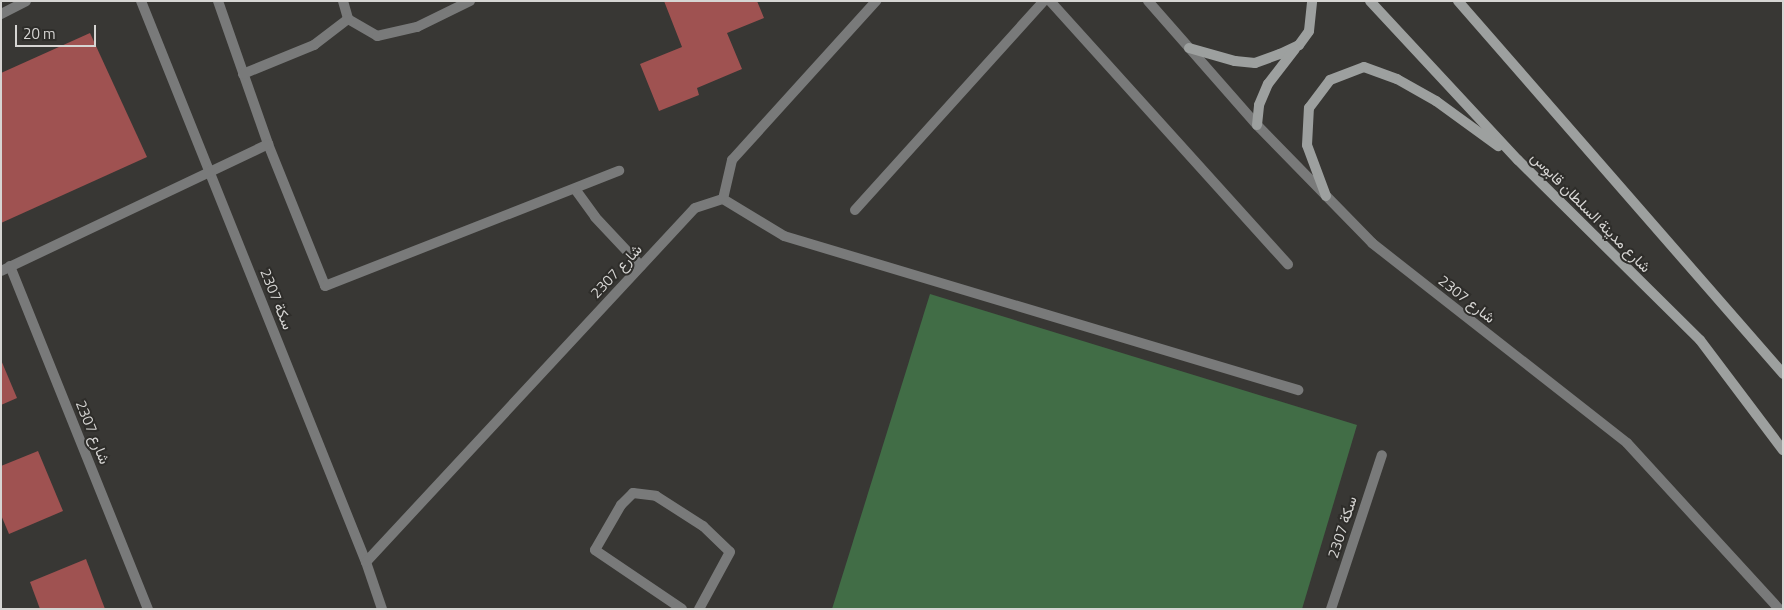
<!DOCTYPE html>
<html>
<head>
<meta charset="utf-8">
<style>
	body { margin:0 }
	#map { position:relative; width:1784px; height:610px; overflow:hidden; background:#383734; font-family:"Titillium Web",Vazirmatn,sans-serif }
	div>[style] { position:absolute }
	.green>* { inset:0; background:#416d46 }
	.building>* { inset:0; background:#9f5251 }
	.minor>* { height:10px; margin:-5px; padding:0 5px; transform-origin:5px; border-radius:5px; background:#797a7a }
	.secondary>* { height:10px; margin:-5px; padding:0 5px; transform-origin:5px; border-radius:5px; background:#9da09f }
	span { translate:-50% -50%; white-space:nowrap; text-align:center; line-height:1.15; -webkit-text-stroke:4px #2e2d2a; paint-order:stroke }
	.street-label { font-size:15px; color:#d6d5d3 }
	.frame { position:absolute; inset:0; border:2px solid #d6d5d3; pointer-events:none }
	.scale { position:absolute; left:15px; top:25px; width:81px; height:22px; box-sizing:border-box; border:2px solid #d6d5d3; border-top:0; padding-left:6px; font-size:15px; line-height:18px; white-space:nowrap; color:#d6d5d3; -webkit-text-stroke:4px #2e2d2a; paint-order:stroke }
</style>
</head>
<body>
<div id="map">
	<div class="green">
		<div style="clip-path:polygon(930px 294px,1357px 425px,1302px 609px,832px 609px)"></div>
	</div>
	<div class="building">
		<div style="clip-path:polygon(664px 1px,757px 1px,764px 18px,727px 33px,742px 69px,697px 88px,699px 95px,659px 111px,640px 64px,682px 47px)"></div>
		<div style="clip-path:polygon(90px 33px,147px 157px,1px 223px,1px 73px)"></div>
		<div style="clip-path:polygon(1px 360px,17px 398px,1px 405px)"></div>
		<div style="clip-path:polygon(38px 451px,63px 511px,9px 534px,1px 515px,1px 466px)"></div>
		<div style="clip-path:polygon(86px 559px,105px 609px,40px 609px,30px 582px)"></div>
	</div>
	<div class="minor">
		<div style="left:141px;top:1px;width:604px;rotate:68.15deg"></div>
		<div style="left:366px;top:562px;width:50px;rotate:71.2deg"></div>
		<div style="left:218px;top:1px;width:151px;rotate:70.7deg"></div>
		<div style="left:268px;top:144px;width:153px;rotate:68.1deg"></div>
		<div style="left:325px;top:286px;width:316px;rotate:-21.4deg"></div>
		<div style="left:343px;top:1px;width:19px;rotate:74deg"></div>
		<div style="left:348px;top:19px;width:34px;rotate:30deg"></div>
		<div style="left:377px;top:36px;width:41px;rotate:-12.7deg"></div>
		<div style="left:417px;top:27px;width:59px;rotate:-26.1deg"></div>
		<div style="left:1050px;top:1px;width:355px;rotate:47.9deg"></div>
		<div style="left:1148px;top:1px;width:165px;rotate:48.7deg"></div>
		<div style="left:1257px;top:125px;width:165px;rotate:45.7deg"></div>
		<div style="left:1372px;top:243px;width:324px;rotate:38.1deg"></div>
		<div style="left:1627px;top:443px;width:225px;rotate:47.5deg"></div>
		<div style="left:1px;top:14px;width:28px;rotate:-27deg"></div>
		<div style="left:243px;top:74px;width:77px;rotate:-22.2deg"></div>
		<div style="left:314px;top:45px;width:43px;rotate:-37.4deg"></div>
		<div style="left:575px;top:189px;width:34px;rotate:54deg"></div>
		<div style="left:595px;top:217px;width:67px;rotate:46.8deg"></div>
		<div style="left:723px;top:199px;width:71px;rotate:31.2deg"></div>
		<div style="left:784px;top:236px;width:537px;rotate:16.68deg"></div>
		<div style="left:855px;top:210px;width:282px;rotate:-47.9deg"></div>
		<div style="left:10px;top:266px;width:370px;rotate:68.1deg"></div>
		<div style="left:1px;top:271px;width:296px;rotate:-25.4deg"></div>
		<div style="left:366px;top:562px;width:483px;rotate:-47.1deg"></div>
		<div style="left:695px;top:208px;width:29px;rotate:-18deg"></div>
		<div style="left:723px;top:199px;width:40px;rotate:-77deg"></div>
		<div style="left:732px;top:160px;width:215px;rotate:-47.8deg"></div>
		<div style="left:682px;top:609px;width:105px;rotate:-145.9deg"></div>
		<div style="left:595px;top:550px;width:52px;rotate:-60deg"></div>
		<div style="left:621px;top:505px;width:17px;rotate:-45deg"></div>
		<div style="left:633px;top:493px;width:23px;rotate:7deg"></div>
		<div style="left:656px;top:496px;width:56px;rotate:32.6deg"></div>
		<div style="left:703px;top:526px;width:37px;rotate:44deg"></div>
		<div style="left:730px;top:552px;width:65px;rotate:118.5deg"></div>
		<div style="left:1331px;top:609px;width:162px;rotate:-71.7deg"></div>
	</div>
	<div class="secondary">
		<div style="left:1370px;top:1px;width:217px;rotate:47.1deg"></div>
		<div style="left:1518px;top:160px;width:256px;rotate:44.7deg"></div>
		<div style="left:1700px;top:340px;width:138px;rotate:53deg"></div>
		<div style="left:1458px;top:1px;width:495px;rotate:48.9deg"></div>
		<div style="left:1189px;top:48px;width:48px;rotate:15.8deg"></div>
		<div style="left:1235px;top:61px;width:20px;rotate:6deg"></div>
		<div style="left:1255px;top:63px;width:27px;rotate:-20deg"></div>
		<div style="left:1280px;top:54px;width:21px;rotate:-25deg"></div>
		<div style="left:1299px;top:45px;width:17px;rotate:-54deg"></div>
		<div style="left:1309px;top:31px;width:30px;rotate:-84deg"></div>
		<div style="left:1257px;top:125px;width:20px;rotate:-84deg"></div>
		<div style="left:1259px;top:105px;width:23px;rotate:-67deg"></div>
		<div style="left:1268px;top:84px;width:44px;rotate:-52.4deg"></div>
		<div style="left:1326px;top:196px;width:54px;rotate:-110.4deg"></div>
		<div style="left:1307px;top:145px;width:37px;rotate:-87deg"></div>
		<div style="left:1309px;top:108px;width:35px;rotate:-53deg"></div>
		<div style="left:1330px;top:80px;width:36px;rotate:-21deg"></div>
		<div style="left:1364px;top:67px;width:35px;rotate:20deg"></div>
		<div style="left:1397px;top:79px;width:45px;rotate:29.4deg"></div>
		<div style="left:1436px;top:101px;width:77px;rotate:36deg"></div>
	</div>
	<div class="street-label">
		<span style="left:1591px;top:212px;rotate:45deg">شارع مدينة السلطان قابوس</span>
		<span style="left:616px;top:271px;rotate:-47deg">2307 شارع</span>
		<span style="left:277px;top:299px;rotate:68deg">سكة 2307</span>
		<span style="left:1467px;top:299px;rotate:38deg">2307 شارع</span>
		<span style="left:93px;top:432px;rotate:68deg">2307 شارع</span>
		<span style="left:1342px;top:527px;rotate:-72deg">سكة 2307</span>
	</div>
	<div class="frame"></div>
	<div class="scale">20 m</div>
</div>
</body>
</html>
